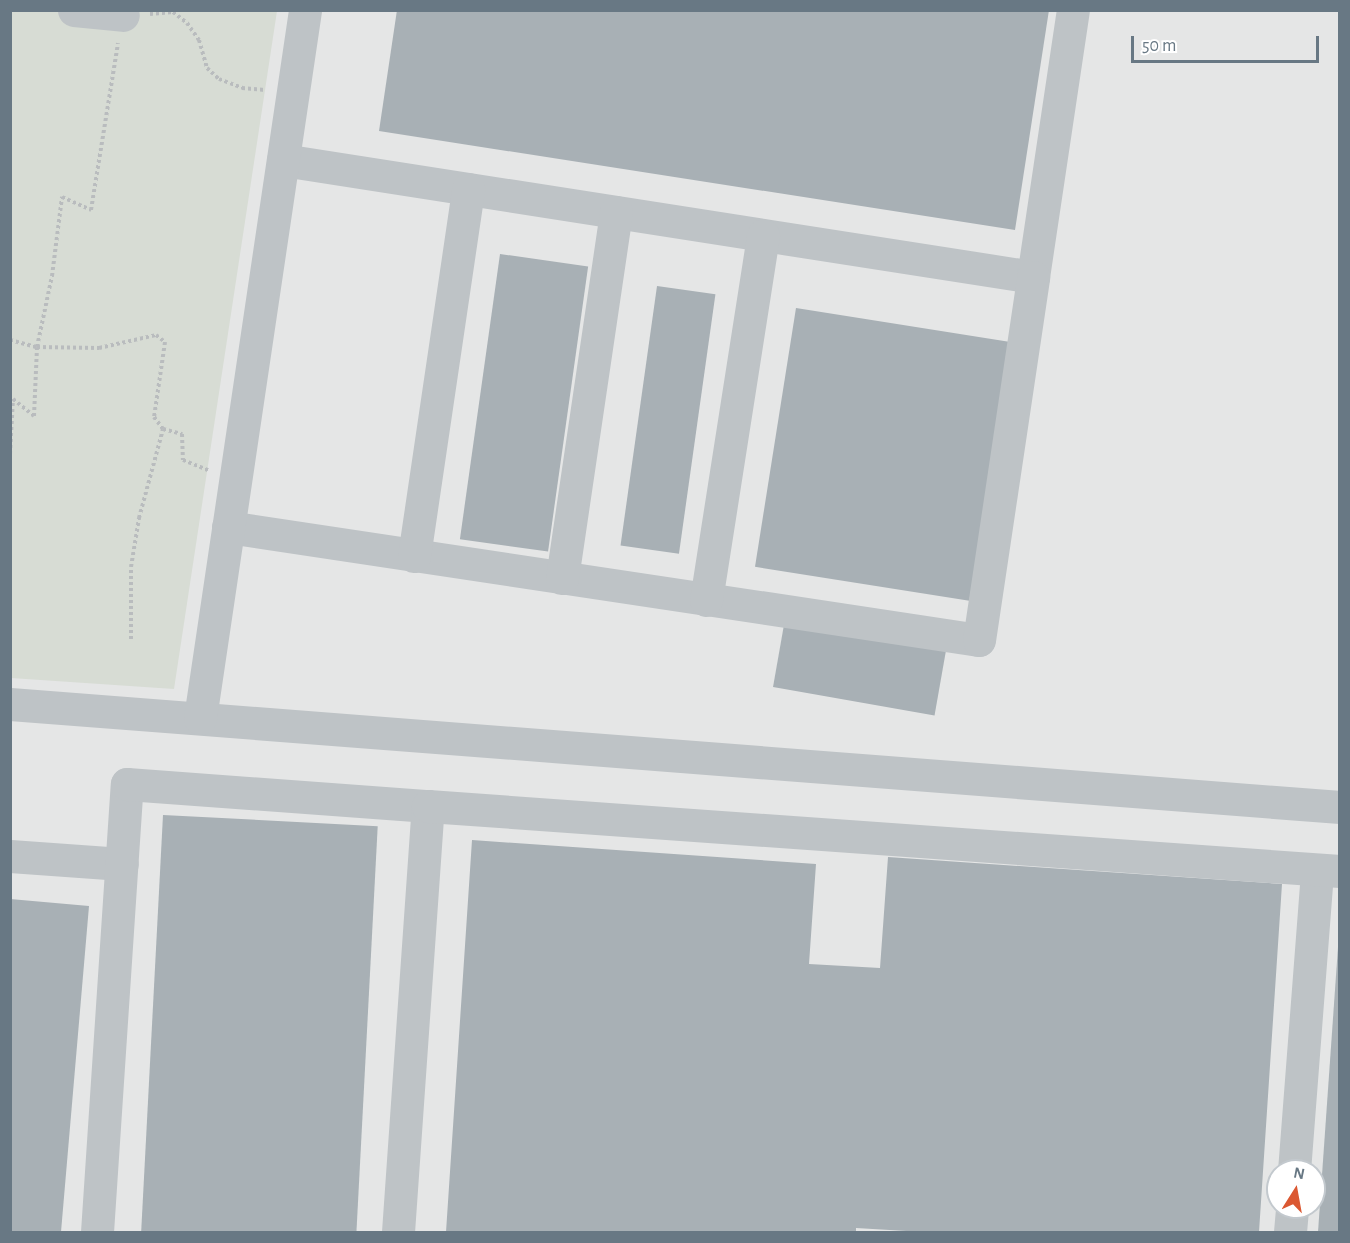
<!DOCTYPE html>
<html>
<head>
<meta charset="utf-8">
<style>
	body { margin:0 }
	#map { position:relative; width:1350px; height:1243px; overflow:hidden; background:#f7f7f5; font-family:"Alegreya Sans",sans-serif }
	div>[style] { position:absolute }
	.built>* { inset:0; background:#e5e6e6 }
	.green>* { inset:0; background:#d7dcd4 }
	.building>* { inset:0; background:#a8b0b5; transform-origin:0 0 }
	.path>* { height:4px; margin-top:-2px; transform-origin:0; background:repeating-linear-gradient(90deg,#b9bcbe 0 3px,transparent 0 6px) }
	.minor>* { height:33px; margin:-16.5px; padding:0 16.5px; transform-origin:16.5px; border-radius:16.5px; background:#bec3c6 }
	span { translate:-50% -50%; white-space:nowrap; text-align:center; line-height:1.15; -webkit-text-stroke:6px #fff; paint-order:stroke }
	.frame { position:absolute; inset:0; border:12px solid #687884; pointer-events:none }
	.north { position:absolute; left:1266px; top:1159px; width:60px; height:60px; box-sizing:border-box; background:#fff; border:2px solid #c3c9ce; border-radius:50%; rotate:11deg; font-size:16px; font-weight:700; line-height:24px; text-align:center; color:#687884 }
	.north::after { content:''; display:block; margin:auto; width:21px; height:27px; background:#db5832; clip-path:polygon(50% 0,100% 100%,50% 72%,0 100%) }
	.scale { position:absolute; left:1131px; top:36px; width:188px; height:27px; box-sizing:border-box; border:3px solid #687884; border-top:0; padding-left:8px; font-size:18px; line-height:21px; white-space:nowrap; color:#687884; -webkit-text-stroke:4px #fff; paint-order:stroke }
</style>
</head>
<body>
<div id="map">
	<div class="built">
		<div style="clip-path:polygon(evenodd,10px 11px,1339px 11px,1339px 1232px,11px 1232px,10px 11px,1278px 1171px,1314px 1171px,1314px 1207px,1278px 1207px,1278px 1171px)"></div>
	</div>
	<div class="green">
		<div style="clip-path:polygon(11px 11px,277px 11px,174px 689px,11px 678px)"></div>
	</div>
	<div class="building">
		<div style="clip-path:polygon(397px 10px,1049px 10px,1015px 230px,379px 131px)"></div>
		<div style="left:500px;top:254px;width:89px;height:288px;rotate:8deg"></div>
		<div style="left:657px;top:286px;width:59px;height:262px;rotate:8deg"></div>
		<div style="left:796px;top:308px;width:217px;height:262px;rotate:9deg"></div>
		<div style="left:785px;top:619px;width:164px;height:69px;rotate:10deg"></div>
		<div style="left:163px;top:815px;width:215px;height:418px;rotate:3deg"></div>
		<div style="clip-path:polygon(472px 840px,816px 864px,809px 964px,880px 968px,888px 857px,1282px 884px,1259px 1232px,923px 1232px,856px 1228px,856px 1232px,446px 1232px)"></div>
		<div style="clip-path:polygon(10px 899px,89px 906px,61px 1232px,10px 1232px)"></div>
		<div style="clip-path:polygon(1338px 947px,1340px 1232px,1318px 1232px)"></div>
	</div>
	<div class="path">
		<div style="left:150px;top:14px;width:23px;rotate:-5deg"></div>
		<div style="left:173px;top:12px;width:18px;rotate:38deg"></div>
		<div style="left:187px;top:23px;width:21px;rotate:55deg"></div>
		<div style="left:199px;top:40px;width:29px;rotate:74deg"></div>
		<div style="left:207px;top:68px;width:16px;rotate:43deg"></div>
		<div style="left:219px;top:79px;width:25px;rotate:21deg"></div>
		<div style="left:242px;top:88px;width:23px;rotate:5deg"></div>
		<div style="left:10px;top:340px;width:28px;rotate:15deg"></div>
		<div style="left:37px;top:347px;width:62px;rotate:0.9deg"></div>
		<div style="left:99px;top:348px;width:58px;rotate:-12.8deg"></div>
		<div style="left:156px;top:335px;width:11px;rotate:38deg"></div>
		<div style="left:165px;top:342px;width:76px;rotate:98.3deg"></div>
		<div style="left:154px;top:417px;width:15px;rotate:53deg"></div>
		<div style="left:163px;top:429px;width:20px;rotate:15deg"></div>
		<div style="left:182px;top:434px;width:26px;rotate:88deg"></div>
		<div style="left:183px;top:460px;width:27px;rotate:22deg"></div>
		<div style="left:10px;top:454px;width:55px;rotate:-86.9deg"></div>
		<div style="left:13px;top:399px;width:27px;rotate:39deg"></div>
		<div style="left:34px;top:416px;width:69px;rotate:-87.5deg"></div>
		<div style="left:37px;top:347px;width:73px;rotate:-78.1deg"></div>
		<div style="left:52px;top:276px;width:80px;rotate:-82.8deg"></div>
		<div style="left:62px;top:197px;width:32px;rotate:24deg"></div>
		<div style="left:91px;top:210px;width:169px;rotate:-80.8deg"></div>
		<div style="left:131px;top:639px;width:72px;rotate:-90deg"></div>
		<div style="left:131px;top:567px;width:50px;rotate:-80.7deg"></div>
		<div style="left:139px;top:518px;width:92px;rotate:-74.9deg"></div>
	</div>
	<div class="minor">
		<div style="left:74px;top:10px;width:49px;rotate:5.8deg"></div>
		<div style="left:283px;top:160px;width:759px;rotate:8.87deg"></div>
		<div style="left:1033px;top:277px;width:270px;rotate:-81.5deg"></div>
		<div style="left:228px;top:527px;width:759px;rotate:8.56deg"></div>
		<div style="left:979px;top:640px;width:367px;rotate:-81.5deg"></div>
		<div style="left:414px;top:556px;width:371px;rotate:-81.6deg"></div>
		<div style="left:562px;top:578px;width:370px;rotate:-81.6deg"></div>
		<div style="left:706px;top:600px;width:369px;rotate:-81.1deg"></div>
		<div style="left:10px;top:704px;width:1334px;rotate:4.43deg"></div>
		<div style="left:200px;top:718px;width:716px;rotate:-81.56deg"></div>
		<div style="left:10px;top:856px;width:112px;rotate:4.1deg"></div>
		<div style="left:1294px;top:1171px;width:302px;rotate:-85.6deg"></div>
		<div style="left:97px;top:1232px;width:449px;rotate:-86.2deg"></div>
		<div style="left:127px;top:784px;width:302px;rotate:4.2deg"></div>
		<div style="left:398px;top:1232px;width:427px;rotate:-86deg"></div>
		<div style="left:428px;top:806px;width:914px;rotate:4.08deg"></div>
		<div style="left:1290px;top:1232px;width:25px;rotate:-85deg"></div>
	</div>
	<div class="frame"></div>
	<div class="north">N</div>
	<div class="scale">50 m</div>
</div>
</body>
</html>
